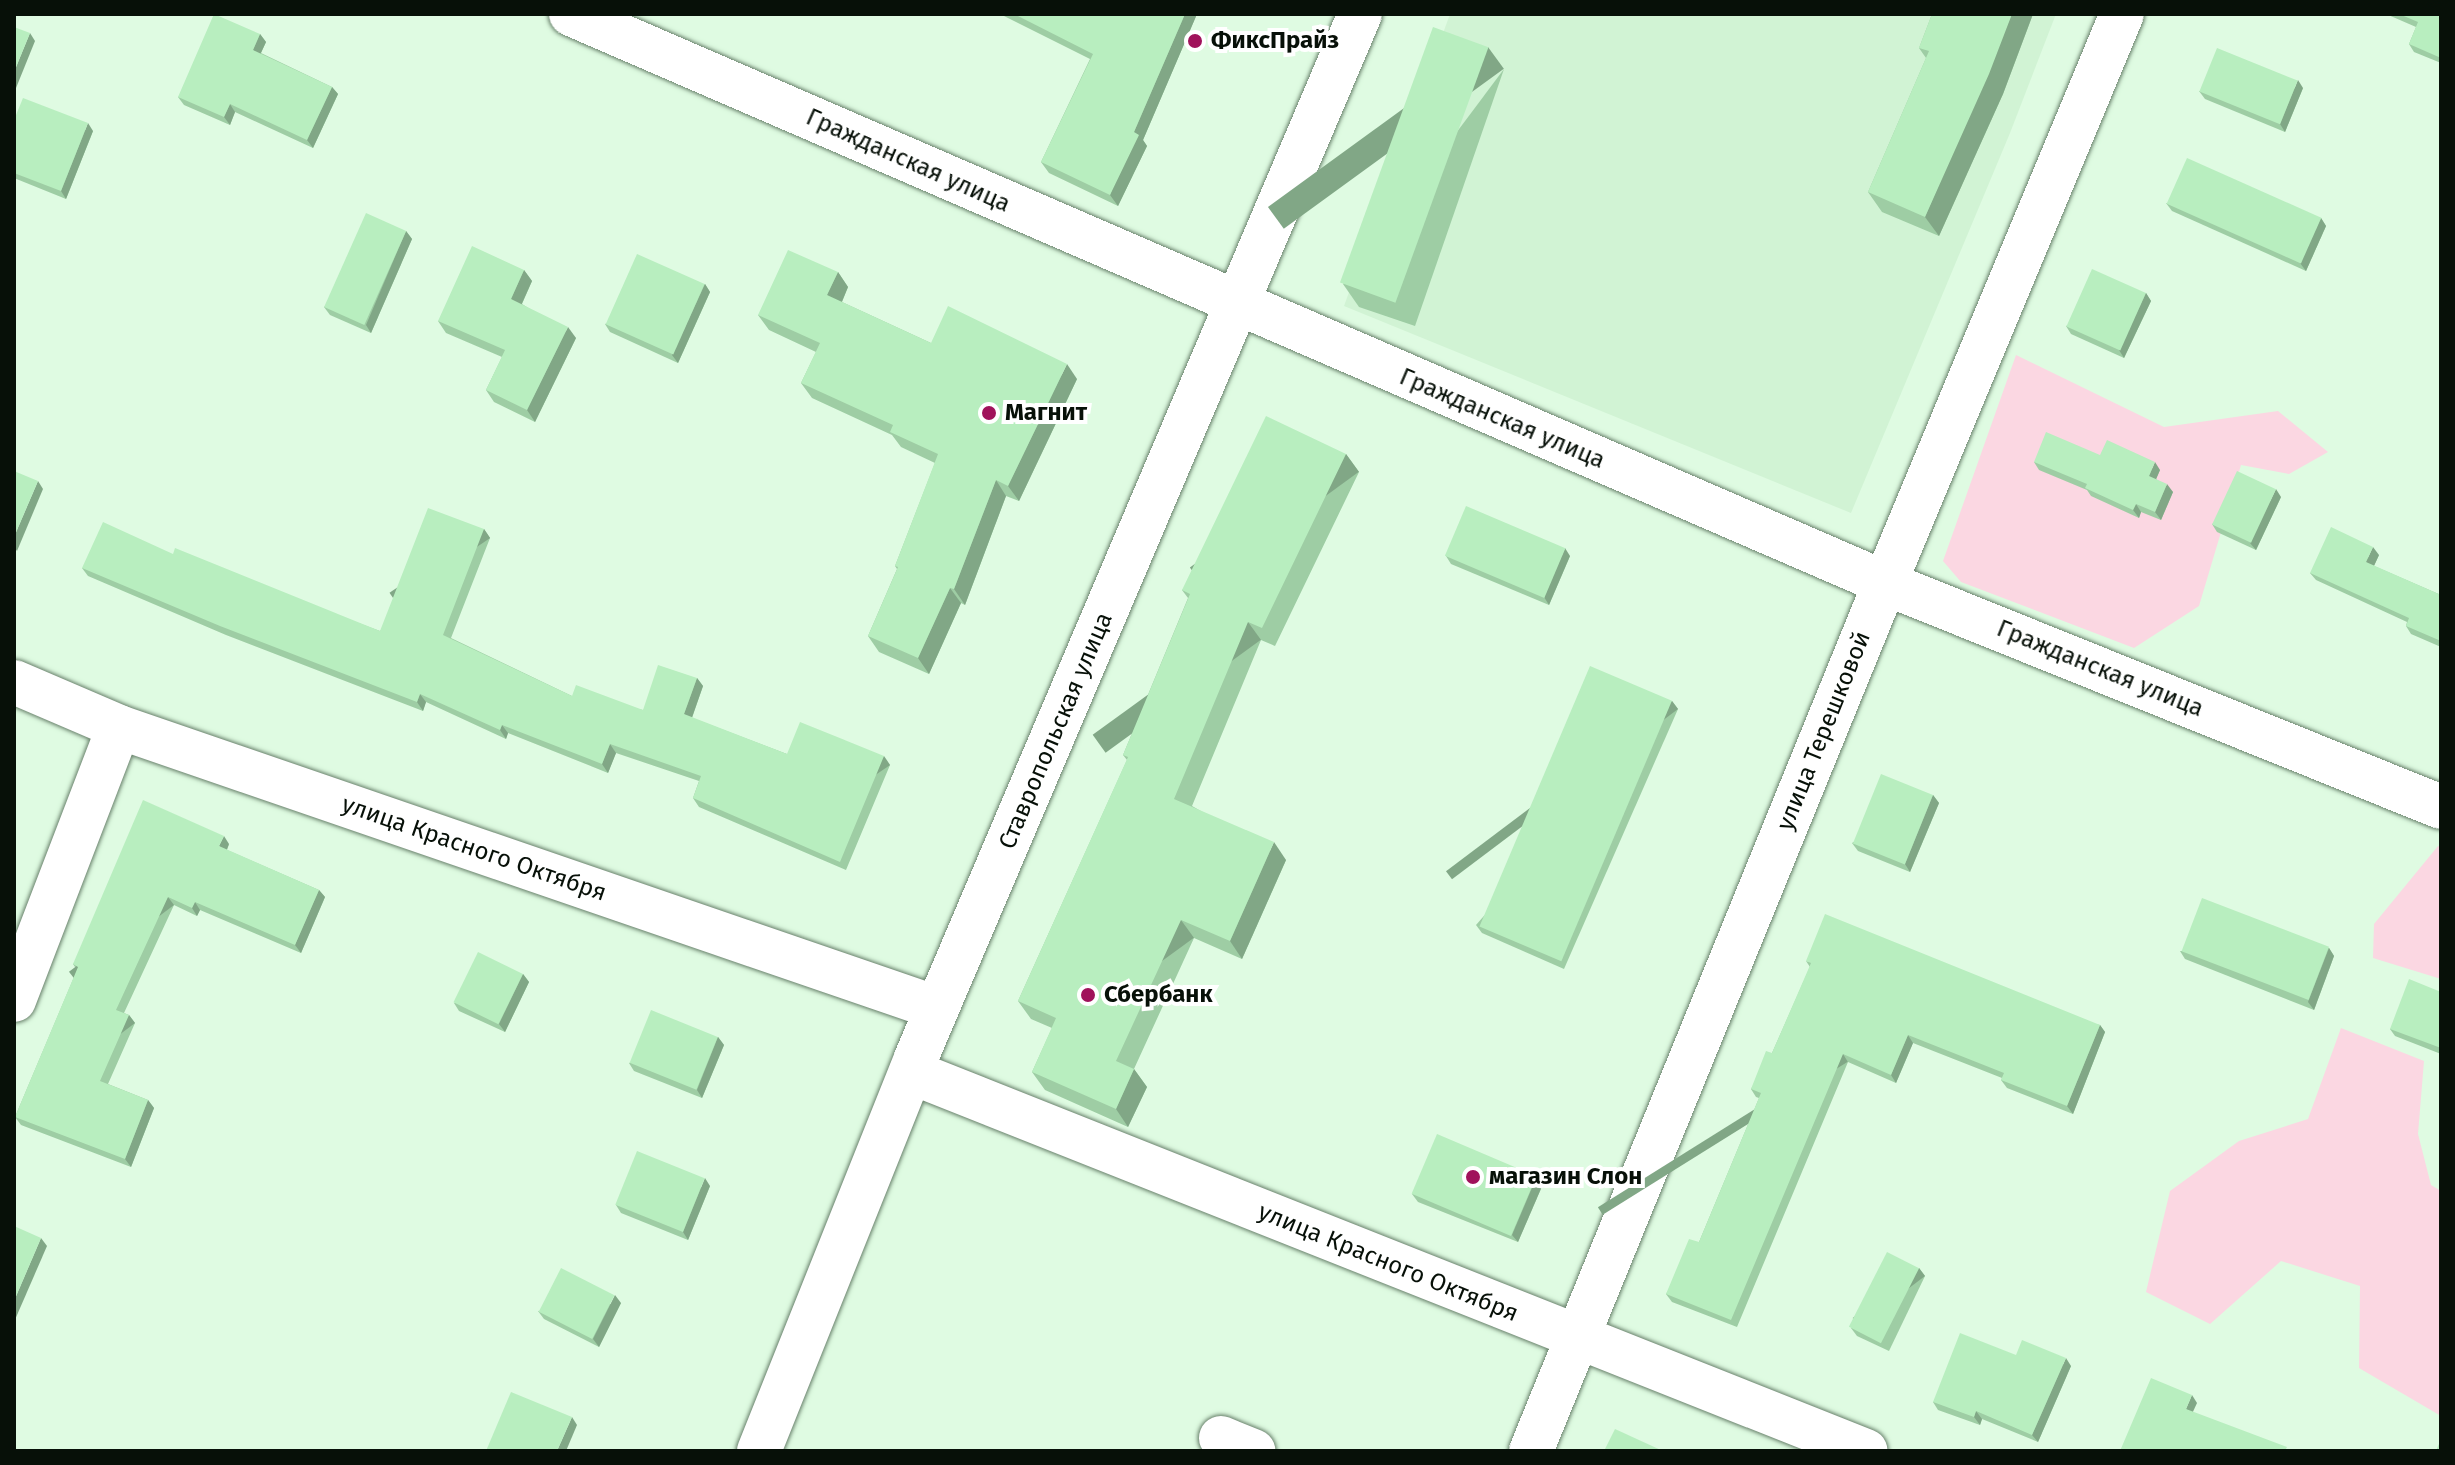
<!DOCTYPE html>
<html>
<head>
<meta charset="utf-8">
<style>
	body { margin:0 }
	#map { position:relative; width:2455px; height:1465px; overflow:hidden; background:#dffbe2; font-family:"Fira Sans",sans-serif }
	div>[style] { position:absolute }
	.built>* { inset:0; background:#d1f3d4 }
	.green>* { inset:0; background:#fbd7e2 }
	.roads { filter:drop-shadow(0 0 2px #68816b) drop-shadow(0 0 2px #68816b) }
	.minor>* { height:44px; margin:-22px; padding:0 22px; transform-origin:22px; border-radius:22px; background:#fff }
	.wall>* { inset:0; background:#9ecda4 }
	.shaded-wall>* { inset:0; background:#81a786; transform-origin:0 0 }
	.building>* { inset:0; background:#b8eebf; transform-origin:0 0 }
	.dots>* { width:22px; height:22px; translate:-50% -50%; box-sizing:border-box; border:4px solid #fff; border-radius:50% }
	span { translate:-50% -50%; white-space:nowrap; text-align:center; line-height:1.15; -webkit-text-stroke:8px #fff; paint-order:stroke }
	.poi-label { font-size:24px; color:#071008; font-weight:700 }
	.left { translate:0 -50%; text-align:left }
	.street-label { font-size:24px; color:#071008 }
	.frame { position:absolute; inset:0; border:16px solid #071008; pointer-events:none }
</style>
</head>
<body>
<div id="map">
	<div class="built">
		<div style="clip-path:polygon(1450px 14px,2056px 14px,2010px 133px,1851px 513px,1344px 306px)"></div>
	</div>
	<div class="green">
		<div style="clip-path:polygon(2016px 355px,2164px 427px,2278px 411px,2328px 452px,2289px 474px,2241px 465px,2199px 606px,2134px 648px,1961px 582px,1943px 561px)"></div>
		<div style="clip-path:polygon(2438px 846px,2441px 847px,2441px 979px,2373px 958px,2374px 924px)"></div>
		<div style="clip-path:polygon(2341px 1028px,2424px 1061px,2418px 1134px,2431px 1185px,2441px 1191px,2441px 1416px,2359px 1368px,2360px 1286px,2281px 1261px,2210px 1324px,2146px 1292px,2170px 1191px,2239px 1141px,2308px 1119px)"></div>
	</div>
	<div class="roads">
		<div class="minor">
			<div style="left:571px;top:14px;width:1432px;rotate:23.41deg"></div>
			<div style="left:1885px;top:583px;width:599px;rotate:21.94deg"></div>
			<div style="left:14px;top:682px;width:114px;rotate:23.2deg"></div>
			<div style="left:119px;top:727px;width:865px;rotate:18.96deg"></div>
			<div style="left:14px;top:1000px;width:292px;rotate:-69deg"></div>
			<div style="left:911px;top:1072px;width:1027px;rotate:21.65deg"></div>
			<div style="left:1221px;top:1438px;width:35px;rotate:22deg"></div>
			<div style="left:759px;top:1451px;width:423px;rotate:-68.2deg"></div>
			<div style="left:916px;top:1058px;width:1134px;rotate:-66.96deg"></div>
			<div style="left:1531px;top:1451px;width:937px;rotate:-67.81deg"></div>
			<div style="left:1885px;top:583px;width:616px;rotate:-67.39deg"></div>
		</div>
	</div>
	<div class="wall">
		<div style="clip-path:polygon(1000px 14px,1197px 14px,1143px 140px,1147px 146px,1118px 206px,1049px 173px,1041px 162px,1090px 59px)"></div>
		<div style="clip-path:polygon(1932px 14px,2033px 14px,2003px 94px,1939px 236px,1882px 212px,1868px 192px,1926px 58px,1919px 48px)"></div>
		<div style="clip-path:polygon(2386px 14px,2441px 14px,2441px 63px,2414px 52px,2409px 44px,2416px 27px)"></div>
		<div style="clip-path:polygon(260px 34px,266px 42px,261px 53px,332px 87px,338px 94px,313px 148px,235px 112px,230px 125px,184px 105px,178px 97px)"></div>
		<div style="clip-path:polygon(1504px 69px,1415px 326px,1359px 307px,1343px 284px)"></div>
		<div style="clip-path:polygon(2303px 88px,2285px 132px,2205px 99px,2199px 91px)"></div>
		<div style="clip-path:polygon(14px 120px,93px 131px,66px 199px,14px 178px)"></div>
		<div style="clip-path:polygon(2166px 203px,2321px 218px,2326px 226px,2306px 271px,2172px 211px)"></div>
		<div style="clip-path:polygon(406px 231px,412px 239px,371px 333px,330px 315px,324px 307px)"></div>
		<div style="clip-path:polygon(524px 270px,532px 281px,522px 304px,576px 338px,535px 422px,494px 402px,486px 390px,502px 357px,446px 333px,438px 321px)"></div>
		<div style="clip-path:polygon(838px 272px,848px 287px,842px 302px,931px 343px,1077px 379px,1019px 501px,1006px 496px,965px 605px,961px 603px,929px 674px,879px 652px,868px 636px,897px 569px,895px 566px,935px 463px,901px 447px,892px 435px,812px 398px,801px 383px,816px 352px,769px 330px,758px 315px)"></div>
		<div style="clip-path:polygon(705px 284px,710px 292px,678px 363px,610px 332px,605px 324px)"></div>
		<div style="clip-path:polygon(2146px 293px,2151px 301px,2124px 358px,2071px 334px,2066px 326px)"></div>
		<div style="clip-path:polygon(1346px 454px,1359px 472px,1275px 646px,1261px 640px,1192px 806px,1286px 860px,1242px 959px,1194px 938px,1134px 1069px,1147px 1087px,1128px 1127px,1045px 1090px,1032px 1072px,1052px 1028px,1031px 1019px,1018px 1001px,1127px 760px,1123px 755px,1188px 598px,1182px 590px)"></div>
		<div style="clip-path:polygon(2100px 455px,2160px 470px,2156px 479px,2173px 492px,2161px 520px,2141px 512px,2139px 518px,2091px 496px,2087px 490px,2039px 470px,2034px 462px)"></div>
		<div style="clip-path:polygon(2281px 497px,2256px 550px,2217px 532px,2212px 524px)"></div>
		<div style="clip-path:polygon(484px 529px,490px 538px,451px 638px,572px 696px,643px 710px,697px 678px,703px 686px,692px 718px,787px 754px,890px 765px,846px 870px,699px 807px,693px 798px,699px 781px,616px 753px,608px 773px,508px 733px,506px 739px,426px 702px,423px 711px,226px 635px,88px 576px,82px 568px,173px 554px,380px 631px)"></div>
		<div style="clip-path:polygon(2379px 555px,2374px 566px,2441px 595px,2441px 647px,2411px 634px,2406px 626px,2407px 622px,2316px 580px,2310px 573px)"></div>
		<div style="clip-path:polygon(1446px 556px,1570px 556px,1549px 605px,1451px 564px)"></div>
		<div style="clip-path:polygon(1672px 701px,1678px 709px,1564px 969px,1482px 933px,1476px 925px)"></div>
		<div style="clip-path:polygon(1933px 795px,1939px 803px,1910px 872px,1858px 851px,1852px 843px)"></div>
		<div style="clip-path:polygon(229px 844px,227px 850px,319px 890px,325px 897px,301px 953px,200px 910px,197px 916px,174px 905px,124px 1013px,129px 1015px,135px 1023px,108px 1084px,148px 1100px,154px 1108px,131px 1167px,21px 1125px,15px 1117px,77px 970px,73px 964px)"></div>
		<div style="clip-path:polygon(2329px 948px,2334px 956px,2314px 1010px,2185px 959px,2180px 951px)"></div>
		<div style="clip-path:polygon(1806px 961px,2100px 1025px,2105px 1032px,2073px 1114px,2007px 1088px,2001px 1080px,2002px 1078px,1913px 1043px,1896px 1083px,1848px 1062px,1737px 1327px,1672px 1302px,1666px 1294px,1699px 1242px,1759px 1098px,1756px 1097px,1751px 1089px,1772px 1053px,1810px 967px)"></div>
		<div style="clip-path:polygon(523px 974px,529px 982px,505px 1032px,459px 1011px,454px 1003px)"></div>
		<div style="clip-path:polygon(2441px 992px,2441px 1054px,2395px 1036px,2390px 1029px)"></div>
		<div style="clip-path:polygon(718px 1037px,724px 1045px,702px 1098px,634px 1071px,629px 1063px)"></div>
		<div style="clip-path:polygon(1543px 1184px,1518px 1242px,1418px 1202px,1412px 1194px)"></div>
		<div style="clip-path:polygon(710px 1186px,688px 1240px,621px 1213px,616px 1205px)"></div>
		<div style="clip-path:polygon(1919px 1268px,1925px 1276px,1889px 1351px,1857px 1336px,1851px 1328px)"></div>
		<div style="clip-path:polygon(621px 1303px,599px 1347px,544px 1319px,538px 1311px)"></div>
		<div style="clip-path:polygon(2016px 1355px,2071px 1366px,2038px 1442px,1982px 1419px,1980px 1425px,1938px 1410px,1933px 1402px)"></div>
	</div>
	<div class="shaded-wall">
		<div style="clip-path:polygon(1185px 14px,1197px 14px,1143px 140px,1147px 146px,1118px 206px,1110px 195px,1134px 132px)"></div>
		<div style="clip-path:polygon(2012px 14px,2033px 14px,2003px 94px,1939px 236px,1925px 217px)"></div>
		<div style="clip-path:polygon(30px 33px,35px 41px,14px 93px,14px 72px)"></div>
		<div style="clip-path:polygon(260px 34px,266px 42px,259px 57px,253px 50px)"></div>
		<div style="left:1488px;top:47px;width:27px;height:272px;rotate:54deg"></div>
		<div style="clip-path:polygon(2298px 80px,2303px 88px,2285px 132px,2280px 124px)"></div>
		<div style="clip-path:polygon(332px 87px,338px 94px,313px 148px,307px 140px)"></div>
		<div style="clip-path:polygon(230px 104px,235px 112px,230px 125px,224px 117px)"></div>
		<div style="clip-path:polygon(88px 123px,93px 131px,66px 199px,61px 191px)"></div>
		<div style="clip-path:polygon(2321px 218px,2326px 226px,2306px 271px,2300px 263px)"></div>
		<div style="clip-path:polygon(406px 231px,412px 239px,371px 333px,366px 325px)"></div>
		<div style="clip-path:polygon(524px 270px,532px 281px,519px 310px,511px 299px)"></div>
		<div style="clip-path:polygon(838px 272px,848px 287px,838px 311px,827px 295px)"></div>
		<div style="clip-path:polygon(705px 284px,710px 292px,678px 363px,672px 355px)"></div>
		<div style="clip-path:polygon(2146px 293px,2151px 301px,2124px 358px,2119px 350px)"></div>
		<div style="clip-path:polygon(568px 327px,576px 338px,535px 422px,527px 410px)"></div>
		<div style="clip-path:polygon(1067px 364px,1077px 379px,1019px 501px,1008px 486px)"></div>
		<div style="left:1346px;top:454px;width:22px;height:193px;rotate:54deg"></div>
		<div style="clip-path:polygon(2155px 462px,2160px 470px,2154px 484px,2149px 476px)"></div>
		<div style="clip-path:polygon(996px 480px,1006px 496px,965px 605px,954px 589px)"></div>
		<div style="clip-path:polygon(38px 481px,43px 489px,17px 551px,14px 547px,14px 537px)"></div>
		<div style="clip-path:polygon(2167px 484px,2173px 492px,2161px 520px,2155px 512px)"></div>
		<div style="clip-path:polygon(2276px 489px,2281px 497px,2256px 550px,2250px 543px)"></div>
		<div style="clip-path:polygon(2136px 504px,2141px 512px,2139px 518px,2133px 510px)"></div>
		<div style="left:484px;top:529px;width:11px;height:114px;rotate:56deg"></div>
		<div style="clip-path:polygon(2373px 547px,2379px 555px,2372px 570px,2366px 562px)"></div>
		<div style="clip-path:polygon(1565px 548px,1570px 556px,1549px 605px,1544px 597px)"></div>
		<div style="clip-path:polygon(950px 588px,961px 603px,929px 674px,918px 658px)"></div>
		<div style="left:1248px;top:622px;width:22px;height:192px;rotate:54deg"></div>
		<div style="clip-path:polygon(697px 678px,703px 686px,690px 723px,684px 714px)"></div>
		<div style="clip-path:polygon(420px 694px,426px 702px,423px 711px,417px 702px)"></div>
		<div style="left:1672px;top:701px;width:10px;height:283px;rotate:53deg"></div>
		<div style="clip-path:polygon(502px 725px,508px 733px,506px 739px,500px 730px)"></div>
		<div style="clip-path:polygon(610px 744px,616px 753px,608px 773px,602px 764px)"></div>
		<div style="left:884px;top:756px;width:11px;height:115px;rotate:56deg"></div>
		<div style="clip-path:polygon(1933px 795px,1939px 803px,1910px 872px,1905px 864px)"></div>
		<div style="clip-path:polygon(224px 836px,229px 844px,225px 854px,219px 846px)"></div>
		<div style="clip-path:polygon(1274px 842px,1286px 860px,1242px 959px,1230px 941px)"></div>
		<div style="clip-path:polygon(319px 890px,325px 897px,301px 953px,295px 945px)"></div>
		<div style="left:168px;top:897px;width:10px;height:124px;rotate:53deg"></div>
		<div style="clip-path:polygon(195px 902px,200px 910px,197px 916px,192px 908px)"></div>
		<div style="left:1181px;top:920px;width:22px;height:155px;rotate:54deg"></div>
		<div style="clip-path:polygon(2329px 948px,2334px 956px,2314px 1010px,2308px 1002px)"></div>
		<div style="clip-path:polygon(523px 974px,529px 982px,505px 1032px,499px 1024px)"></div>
		<div style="left:129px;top:1015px;width:10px;height:72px;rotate:53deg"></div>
		<div style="clip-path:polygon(2100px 1025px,2105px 1032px,2073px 1114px,2067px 1106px)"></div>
		<div style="clip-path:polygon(1908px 1035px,1913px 1043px,1896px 1083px,1891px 1075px)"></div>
		<div style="clip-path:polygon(718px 1037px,724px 1045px,702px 1098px,697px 1090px)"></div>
		<div style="left:1843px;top:1054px;width:9px;height:289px;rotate:58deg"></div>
		<div style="clip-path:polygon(1134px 1069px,1147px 1087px,1128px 1127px,1116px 1109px)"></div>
		<div style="clip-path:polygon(148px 1100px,154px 1108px,131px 1167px,125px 1159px)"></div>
		<div style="clip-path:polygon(1537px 1176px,1543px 1184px,1518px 1242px,1512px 1235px)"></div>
		<div style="clip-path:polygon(705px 1178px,710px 1186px,688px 1240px,683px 1232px)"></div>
		<div style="clip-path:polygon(41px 1238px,47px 1246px,14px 1322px,14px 1301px)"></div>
		<div style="left:1919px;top:1268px;width:10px;height:83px;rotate:53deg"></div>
		<div style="clip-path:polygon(615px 1295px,621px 1303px,599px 1347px,593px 1339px)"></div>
		<div style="clip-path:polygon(2066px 1358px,2071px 1366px,2038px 1442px,2032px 1435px)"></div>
		<div style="clip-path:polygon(2192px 1395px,2197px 1403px,2191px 1416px,2186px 1409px)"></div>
		<div style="clip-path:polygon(1976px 1411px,1982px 1419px,1980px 1425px,1974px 1417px)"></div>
		<div style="clip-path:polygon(572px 1417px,577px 1425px,566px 1451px,557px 1451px)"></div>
	</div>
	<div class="building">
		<div style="clip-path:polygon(214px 14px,260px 34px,253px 50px,332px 87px,307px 140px,230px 104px,224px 117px,178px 97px)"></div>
		<div style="clip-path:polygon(1014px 14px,1185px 14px,1134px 132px,1139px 135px,1110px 195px,1041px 162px,1093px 54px)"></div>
		<div style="clip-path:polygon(1932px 14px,2012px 14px,1989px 74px,1925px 217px,1868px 192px,1929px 51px,1919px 48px)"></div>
		<div style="clip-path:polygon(2399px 14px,2441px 14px,2441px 58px,2409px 44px,2418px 22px)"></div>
		<div style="clip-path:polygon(14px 27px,30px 33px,14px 72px)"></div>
		<div style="left:1433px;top:27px;width:59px;height:272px;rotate:20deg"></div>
		<div style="left:2217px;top:48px;width:87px;height:47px;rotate:22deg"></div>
		<div style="clip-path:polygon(23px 98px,88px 123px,61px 191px,14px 173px,14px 120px)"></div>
		<div style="left:2187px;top:158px;width:147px;height:50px;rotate:24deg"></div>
		<div style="left:366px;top:213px;width:44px;height:103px;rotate:24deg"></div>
		<div style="clip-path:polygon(472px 246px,524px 270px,511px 299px,568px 327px,527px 410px,486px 390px,505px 350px,438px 321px)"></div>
		<div style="clip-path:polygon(788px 250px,838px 272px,827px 295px,931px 343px,948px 306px,1067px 364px,1008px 486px,996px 480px,954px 589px,950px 588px,918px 658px,868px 636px,898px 567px,895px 566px,938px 454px,890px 432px,893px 425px,801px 383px,820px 343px,758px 315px)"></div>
		<div style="left:637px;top:254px;width:74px;height:77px;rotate:24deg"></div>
		<div style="left:2092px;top:269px;width:59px;height:63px;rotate:24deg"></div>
		<div style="clip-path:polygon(1266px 416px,1346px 454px,1262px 628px,1248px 622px,1174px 799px,1274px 842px,1230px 941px,1181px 920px,1116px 1061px,1134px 1069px,1116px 1109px,1032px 1072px,1056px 1018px,1018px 1001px,1128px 757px,1123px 755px,1190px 594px,1182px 590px)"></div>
		<div style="clip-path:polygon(2046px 432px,2100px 455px,2107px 440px,2155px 462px,2149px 476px,2167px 484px,2155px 512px,2136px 504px,2133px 510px,2085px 488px,2087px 484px,2034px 462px)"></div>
		<div style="clip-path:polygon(14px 471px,38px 481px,14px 537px)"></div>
		<div style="left:2237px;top:471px;width:43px;height:59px;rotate:25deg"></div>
		<div style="left:1466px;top:506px;width:108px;height:54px;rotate:23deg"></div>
		<div style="clip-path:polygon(428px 508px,484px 529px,443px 635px,572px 696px,576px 685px,643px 710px,658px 665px,697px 678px,684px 714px,787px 754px,800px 722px,884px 756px,840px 862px,693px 798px,701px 776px,610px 744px,602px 764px,502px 725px,500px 730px,420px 694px,417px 702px,220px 626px,82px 568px,103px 522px,173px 554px,175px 548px,380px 631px)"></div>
		<div style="clip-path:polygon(2331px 527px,2373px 547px,2366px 562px,2441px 595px,2441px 641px,2406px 626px,2409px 618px,2310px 573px)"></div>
		<div style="left:1590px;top:666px;width:89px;height:283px;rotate:23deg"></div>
		<div style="left:1881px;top:774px;width:56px;height:75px;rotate:22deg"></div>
		<div style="clip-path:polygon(143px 800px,224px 836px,219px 846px,319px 890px,295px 945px,195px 902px,192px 908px,168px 897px,116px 1010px,129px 1015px,100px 1081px,148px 1100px,125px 1159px,15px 1117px,78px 967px,73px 964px)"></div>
		<div style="left:2202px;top:898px;width:136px;height:57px;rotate:21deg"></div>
		<div style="clip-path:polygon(1825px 914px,2100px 1025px,2067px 1106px,2001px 1080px,2004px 1073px,1908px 1035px,1891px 1075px,1843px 1054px,1731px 1320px,1666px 1294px,1689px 1239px,1699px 1242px,1761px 1093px,1751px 1089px,1766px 1051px,1772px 1053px,1811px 963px,1806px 961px)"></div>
		<div style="left:478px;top:952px;width:50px;height:56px;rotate:26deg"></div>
		<div style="clip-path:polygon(2409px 979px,2441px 992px,2441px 1048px,2390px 1029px)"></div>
		<div style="left:651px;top:1010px;width:72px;height:57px;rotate:22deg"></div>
		<div style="left:1437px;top:1134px;width:108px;height:65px;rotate:23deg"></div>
		<div style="left:637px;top:1151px;width:73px;height:58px;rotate:22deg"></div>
		<div style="clip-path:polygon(14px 1226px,41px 1238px,14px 1301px)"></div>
		<div style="left:1887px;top:1252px;width:36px;height:84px;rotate:27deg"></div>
		<div style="left:561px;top:1268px;width:60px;height:49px;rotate:27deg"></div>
		<div style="clip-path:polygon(1960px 1333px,2016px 1355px,2022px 1340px,2066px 1358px,2032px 1435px,1976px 1411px,1974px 1417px,1933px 1402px)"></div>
		<div style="clip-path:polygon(2151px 1378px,2192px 1395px,2186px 1409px,2287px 1447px,2285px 1451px,2120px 1451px)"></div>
		<div style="clip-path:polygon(511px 1392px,572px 1417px,557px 1451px,486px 1451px)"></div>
		<div style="clip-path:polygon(1615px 1429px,1663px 1451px,1604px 1451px)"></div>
		<div style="clip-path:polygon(2441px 1439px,2441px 1451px,2436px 1451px)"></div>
	</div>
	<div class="dots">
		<div style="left:1195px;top:41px;background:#a0125b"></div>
		<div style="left:989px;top:413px;background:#a0125b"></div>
		<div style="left:1088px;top:995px;background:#a0125b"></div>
		<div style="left:1473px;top:1177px;background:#a0125b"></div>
	</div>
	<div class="poi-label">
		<span class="left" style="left:1211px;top:41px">ФиксПрайз</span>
		<span class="left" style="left:1005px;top:413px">Магнит</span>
		<span class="left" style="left:1104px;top:995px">Сбербанк</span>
		<span class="left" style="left:1489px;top:1177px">магазин Слон</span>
	</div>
	<div class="street-label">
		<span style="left:908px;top:161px;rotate:24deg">Гражданская улица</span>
		<span style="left:1502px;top:419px;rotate:23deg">Гражданская улица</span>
		<span style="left:2100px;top:669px;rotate:22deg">Гражданская улица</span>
		<span style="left:1056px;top:731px;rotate:-67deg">Ставропольская улица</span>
		<span style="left:1824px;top:731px;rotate:-68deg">улица Терешковой</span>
		<span style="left:474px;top:849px;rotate:19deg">улица Красного Октября</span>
		<span style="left:1388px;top:1263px;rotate:22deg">улица Красного Октября</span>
	</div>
	<div class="frame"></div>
</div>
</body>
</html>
